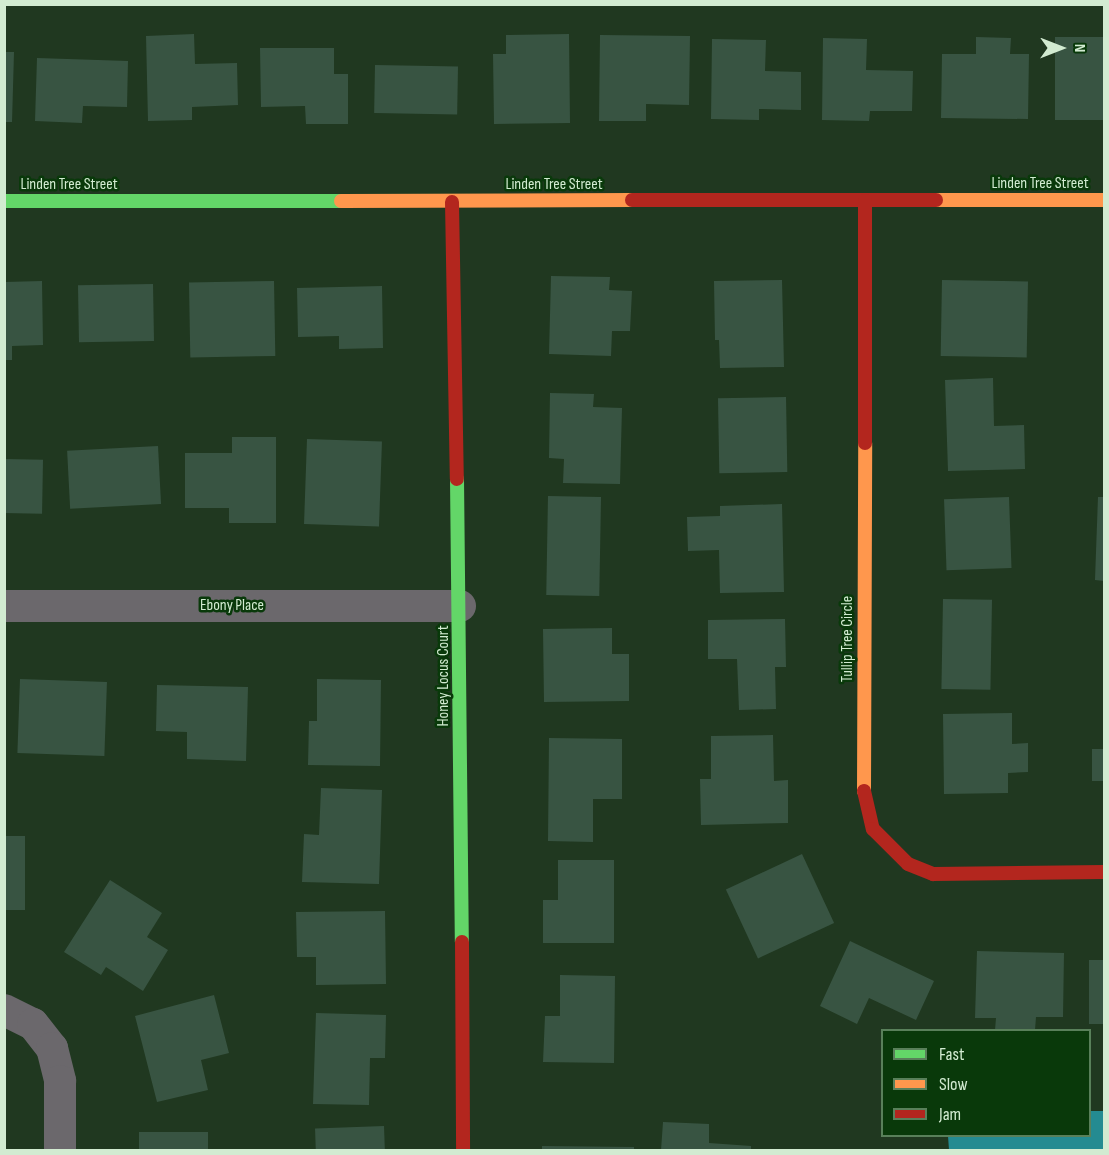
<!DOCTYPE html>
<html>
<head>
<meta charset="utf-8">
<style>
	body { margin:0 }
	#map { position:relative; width:1109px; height:1155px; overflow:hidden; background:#203820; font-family:"Sofia Sans Condensed",sans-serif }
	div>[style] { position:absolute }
	.water>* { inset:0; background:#248b91 }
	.building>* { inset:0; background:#385442; transform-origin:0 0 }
	.street>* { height:32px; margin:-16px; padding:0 16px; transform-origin:16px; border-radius:16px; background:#6b686c }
	.fast>* { height:14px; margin:-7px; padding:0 7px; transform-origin:7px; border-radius:7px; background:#63d668 }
	.slow>* { height:14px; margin:-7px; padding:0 7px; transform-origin:7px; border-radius:7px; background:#ff974d }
	.jam>* { height:14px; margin:-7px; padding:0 7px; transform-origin:7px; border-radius:7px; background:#b3261e }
	span { translate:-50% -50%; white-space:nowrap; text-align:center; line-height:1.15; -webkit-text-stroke:5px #09390a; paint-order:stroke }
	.street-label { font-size:16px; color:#d2ebd1 }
	.frame { position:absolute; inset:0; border:6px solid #d2ebd1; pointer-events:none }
	.legend { position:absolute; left:881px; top:1029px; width:210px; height:108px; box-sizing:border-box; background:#09390a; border:2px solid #59805a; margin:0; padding:8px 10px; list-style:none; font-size:18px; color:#d2ebd1 }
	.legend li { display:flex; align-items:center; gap:12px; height:30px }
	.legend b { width:30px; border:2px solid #59805a }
	.north { position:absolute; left:1031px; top:18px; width:60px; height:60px; -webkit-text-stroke:4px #09390a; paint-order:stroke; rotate:90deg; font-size:16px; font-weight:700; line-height:24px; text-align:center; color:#d2ebd1 }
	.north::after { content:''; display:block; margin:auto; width:21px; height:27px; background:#d2ebd1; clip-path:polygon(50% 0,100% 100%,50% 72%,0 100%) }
</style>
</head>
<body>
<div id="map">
	<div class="water">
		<div style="clip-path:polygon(1090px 1111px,1104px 1111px,1104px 1150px,949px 1150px,948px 1136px,1090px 1136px)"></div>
	</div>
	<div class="building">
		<div style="clip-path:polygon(194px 34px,195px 64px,237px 63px,238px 105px,192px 107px,192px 120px,148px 121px,146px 36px)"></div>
		<div style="clip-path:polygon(569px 34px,570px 123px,494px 124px,493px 54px,506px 54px,506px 35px)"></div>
		<div style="clip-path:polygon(600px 35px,690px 36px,689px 105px,646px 104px,646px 121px,599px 121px)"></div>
		<div style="clip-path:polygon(976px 37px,1011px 38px,1010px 54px,1029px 54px,1028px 119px,941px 118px,942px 54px,976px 54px)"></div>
		<div style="left:1055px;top:37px;width:49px;height:83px"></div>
		<div style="clip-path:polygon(823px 38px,867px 39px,866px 70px,913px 71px,912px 111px,870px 111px,869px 121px,822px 120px)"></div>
		<div style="clip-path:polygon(712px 39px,766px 40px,765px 71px,801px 72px,801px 110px,759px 109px,759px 120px,711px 119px)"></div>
		<div style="clip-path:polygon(260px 48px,334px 48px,334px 74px,348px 74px,348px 124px,306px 124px,305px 106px,261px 107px)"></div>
		<div style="clip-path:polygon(4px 52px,14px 52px,12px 122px,4px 122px)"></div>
		<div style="clip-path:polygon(37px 58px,128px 61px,127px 107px,83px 106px,82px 123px,35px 121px)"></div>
		<div style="left:375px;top:65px;width:83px;height:48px;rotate:1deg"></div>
		<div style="clip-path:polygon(551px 276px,610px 277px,609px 290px,632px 291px,630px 331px,612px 331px,611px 356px,549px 354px)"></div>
		<div style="clip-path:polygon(782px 280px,784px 367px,720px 368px,719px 340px,715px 340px,714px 281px)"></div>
		<div style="left:942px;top:280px;width:86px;height:76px;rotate:1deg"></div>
		<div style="clip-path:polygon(42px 281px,43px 345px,12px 346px,12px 360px,5px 360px,5px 282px)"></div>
		<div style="left:274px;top:281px;width:75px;height:85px;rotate:89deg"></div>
		<div style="left:153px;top:284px;width:57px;height:75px;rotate:89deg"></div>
		<div style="clip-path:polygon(382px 286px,383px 348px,339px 349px,339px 336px,298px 337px,297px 288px)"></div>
		<div style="clip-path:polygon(993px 378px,994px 426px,1024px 425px,1025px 469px,948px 471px,945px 380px)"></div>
		<div style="clip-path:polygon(550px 393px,594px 394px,593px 407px,622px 408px,620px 484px,563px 483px,564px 459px,549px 458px)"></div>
		<div style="left:786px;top:397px;width:75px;height:68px;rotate:89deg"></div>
		<div style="clip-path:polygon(232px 437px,276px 437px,276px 523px,229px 523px,229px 508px,185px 508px,185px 453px,232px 453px)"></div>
		<div style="left:307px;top:439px;width:75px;height:85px;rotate:2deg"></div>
		<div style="left:158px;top:446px;width:58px;height:91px;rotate:87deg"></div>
		<div style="left:4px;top:459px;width:39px;height:54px;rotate:1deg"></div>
		<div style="left:548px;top:496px;width:53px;height:99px;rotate:1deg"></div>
		<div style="left:1009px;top:497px;width:71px;height:65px;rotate:88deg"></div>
		<div style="clip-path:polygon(1098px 497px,1104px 497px,1104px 581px,1095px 580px)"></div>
		<div style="clip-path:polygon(782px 504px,784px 592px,720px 593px,719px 550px,688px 551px,687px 517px,720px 516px,720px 506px)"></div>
		<div style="left:943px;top:599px;width:49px;height:90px;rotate:1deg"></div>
		<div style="clip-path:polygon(785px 619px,786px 667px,775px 667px,776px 709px,739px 710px,737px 659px,708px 659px,708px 620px)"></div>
		<div style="clip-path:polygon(612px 628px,612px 654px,629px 654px,629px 701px,544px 702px,543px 629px)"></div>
		<div style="left:20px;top:679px;width:87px;height:74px;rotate:2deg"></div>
		<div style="clip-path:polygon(317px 679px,381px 680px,380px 766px,308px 765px,309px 721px,317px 721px)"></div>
		<div style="clip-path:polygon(157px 685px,248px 687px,246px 761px,187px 759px,187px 732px,156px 731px)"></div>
		<div style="clip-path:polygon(1012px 713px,1012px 744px,1028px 743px,1028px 772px,1008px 773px,1008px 793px,944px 794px,943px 714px)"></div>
		<div style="clip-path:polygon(773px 735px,774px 781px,788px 780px,788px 823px,701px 825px,700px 779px,711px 779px,711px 736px)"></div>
		<div style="clip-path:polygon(549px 738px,622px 739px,622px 799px,593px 799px,593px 842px,548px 841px)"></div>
		<div style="left:1092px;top:749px;width:12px;height:32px"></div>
		<div style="clip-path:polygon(321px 788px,382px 790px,379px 884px,302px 882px,304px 834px,319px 835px)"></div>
		<div style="left:4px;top:836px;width:21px;height:74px"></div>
		<div style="left:802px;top:854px;width:76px;height:84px;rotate:65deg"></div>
		<div style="clip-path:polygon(558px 860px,614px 860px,614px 943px,543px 943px,543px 900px,558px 900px)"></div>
		<div style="clip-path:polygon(110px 880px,162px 913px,147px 937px,168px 950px,143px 991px,106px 967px,101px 975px,64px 952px)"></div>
		<div style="clip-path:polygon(385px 911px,386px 984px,316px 985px,316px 957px,297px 957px,296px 912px)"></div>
		<div style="clip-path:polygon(850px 941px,934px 981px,916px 1020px,869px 998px,857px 1024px,820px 1006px)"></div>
		<div style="clip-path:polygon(977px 951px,1064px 953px,1063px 1017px,1036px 1017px,1035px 1030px,995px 1030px,996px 1018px,975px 1018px)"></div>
		<div style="left:1089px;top:960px;width:15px;height:64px"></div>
		<div style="clip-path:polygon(560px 975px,615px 976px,614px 1063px,543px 1062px,545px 1016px,560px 1016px)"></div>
		<div style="clip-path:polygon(214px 995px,229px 1053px,201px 1060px,208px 1090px,157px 1102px,135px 1016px)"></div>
		<div style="clip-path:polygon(316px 1013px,386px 1015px,385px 1058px,370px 1058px,369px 1105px,313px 1104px)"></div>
		<div style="clip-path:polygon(663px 1122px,709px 1124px,709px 1143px,751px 1146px,751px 1150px,661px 1150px)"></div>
		<div style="left:384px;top:1126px;width:24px;height:69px;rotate:88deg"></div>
		<div style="left:208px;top:1132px;width:18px;height:69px;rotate:90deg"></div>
		<div style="clip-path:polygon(542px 1146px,634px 1147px,634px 1150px,542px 1150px)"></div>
	</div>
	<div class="street">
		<div style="left:4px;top:606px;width:456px"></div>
		<div style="left:4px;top:1010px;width:32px;rotate:26deg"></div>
		<div style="left:33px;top:1024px;width:31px;rotate:52deg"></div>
		<div style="left:52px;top:1048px;width:34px;rotate:76deg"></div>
		<div style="left:60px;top:1081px;width:69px;rotate:90deg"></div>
	</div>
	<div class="fast">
		<div style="left:4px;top:201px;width:337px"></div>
		<div style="left:457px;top:479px;width:463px;rotate:89.4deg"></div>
	</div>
	<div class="slow">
		<div style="left:936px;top:200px;width:168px"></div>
		<div style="left:341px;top:201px;width:291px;rotate:-0.2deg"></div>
		<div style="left:864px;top:791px;width:348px;rotate:-89.8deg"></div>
	</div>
	<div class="jam">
		<div style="left:632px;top:200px;width:304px"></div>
		<div style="left:452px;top:202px;width:277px;rotate:89deg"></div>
		<div style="left:865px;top:443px;width:242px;rotate:-90deg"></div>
		<div style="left:864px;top:791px;width:39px;rotate:77deg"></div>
		<div style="left:873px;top:829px;width:49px;rotate:45deg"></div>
		<div style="left:908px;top:864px;width:27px;rotate:22deg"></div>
		<div style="left:933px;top:874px;width:171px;rotate:-0.7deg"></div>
		<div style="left:462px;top:942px;width:208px;rotate:89.7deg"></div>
	</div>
	<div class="street-label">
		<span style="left:1040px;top:184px">Linden Tree Street</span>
		<span style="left:69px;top:185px">Linden Tree Street</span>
		<span style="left:554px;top:185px">Linden Tree Street</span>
		<span style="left:232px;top:606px">Ebony Place</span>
		<span style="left:848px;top:639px;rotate:-90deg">Tullip Tree Circle</span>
		<span style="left:444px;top:676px;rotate:-90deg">Honey Locus Court</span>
	</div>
	<div class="frame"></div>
	<ul class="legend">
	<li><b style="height:8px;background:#63d668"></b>Fast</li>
	<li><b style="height:8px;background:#ff974d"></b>Slow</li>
	<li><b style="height:8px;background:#b3261e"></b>Jam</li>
	</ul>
	<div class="north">N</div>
</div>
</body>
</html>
